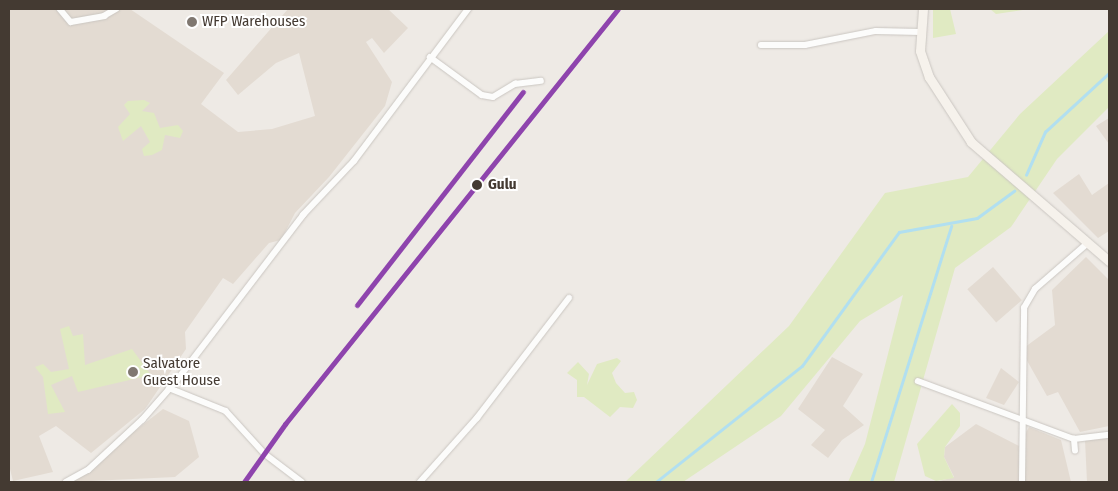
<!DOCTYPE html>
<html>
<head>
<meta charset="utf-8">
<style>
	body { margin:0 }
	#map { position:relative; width:1118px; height:491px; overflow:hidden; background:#eeeae5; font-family:"Fira Sans Condensed",sans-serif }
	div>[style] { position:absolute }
	.residential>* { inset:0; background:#e3dbd2; transform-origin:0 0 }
	.green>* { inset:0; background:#e0eac2 }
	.stream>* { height:2.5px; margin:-1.25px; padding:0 1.25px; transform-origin:1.25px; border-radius:1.25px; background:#b1dff0 }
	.roads { filter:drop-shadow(0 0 1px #cac6c1) drop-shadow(0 0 1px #cac6c1) }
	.street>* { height:5.5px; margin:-2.75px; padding:0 2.75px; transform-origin:2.75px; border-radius:2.75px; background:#fcfcfb }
	.secondary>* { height:9px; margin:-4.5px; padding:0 4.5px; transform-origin:4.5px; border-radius:4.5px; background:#f6f2ec }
	.rail-1>* { height:5px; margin:-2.5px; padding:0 2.5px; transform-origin:2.5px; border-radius:2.5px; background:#8e44ad }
	.dots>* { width:14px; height:14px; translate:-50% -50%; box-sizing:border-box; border:2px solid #fff; border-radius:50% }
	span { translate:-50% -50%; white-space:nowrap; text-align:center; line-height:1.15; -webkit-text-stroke:4px #fff; paint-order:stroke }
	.poi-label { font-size:15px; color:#443a32 }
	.left { translate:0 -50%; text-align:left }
	.stop-label { font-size:15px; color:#443a32; font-weight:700 }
	.frame { position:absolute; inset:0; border:10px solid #443a32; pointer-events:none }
</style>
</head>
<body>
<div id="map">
	<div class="residential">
		<div style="clip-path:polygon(9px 9px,130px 9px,224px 73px,201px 104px,238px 132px,272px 129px,315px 116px,299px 53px,276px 63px,238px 95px,226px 80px,288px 9px,388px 9px,408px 28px,384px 53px,372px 38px,366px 42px,392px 82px,385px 106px,329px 177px,295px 213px,281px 240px,269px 243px,233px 284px,223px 278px,185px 332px,186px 349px,145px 409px,91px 453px,56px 426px,39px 436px,53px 472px,13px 481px,9px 465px)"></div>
		<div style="clip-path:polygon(1109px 118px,1109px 144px,1096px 126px)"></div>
		<div style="clip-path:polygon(1079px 174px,1092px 195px,1109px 183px,1109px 231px,1098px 238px,1053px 193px)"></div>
		<div style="clip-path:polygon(1086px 257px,1109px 280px,1109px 426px,1080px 432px,1058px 392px,1047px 396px,1021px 350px,1055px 325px,1052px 290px)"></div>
		<div style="left:993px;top:267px;width:44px;height:34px;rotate:49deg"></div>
		<div style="clip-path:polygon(832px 357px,863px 374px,843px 406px,864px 425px,842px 440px,828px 458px,811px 445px,825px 430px,798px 409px)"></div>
		<div style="clip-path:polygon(1001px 368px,1019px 382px,1004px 405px,986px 398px)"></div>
		<div style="clip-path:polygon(163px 409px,189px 421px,199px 457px,175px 477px,70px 482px)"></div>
		<div style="clip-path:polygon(976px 424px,1019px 446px,1029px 427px,1061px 440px,1071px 482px,936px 482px,954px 477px,944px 457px,945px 447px)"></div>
		<div style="clip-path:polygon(1109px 436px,1109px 482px,1087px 482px,1085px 440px)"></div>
	</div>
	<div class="green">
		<div style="clip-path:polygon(933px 9px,950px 9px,956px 34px,933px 38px)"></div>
		<div style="clip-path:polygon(990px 9px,1029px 9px,996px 14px)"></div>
		<div style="clip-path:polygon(1109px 31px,1109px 107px,1057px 159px,1011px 227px,955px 268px,894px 482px,848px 482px,865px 444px,903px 295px,860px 321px,781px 416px,683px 482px,625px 482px,789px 326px,885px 193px,968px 177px,1020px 114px)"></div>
		<div style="clip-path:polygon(144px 100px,150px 103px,142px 111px,154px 113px,160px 128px,178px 125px,183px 131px,180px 138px,165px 135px,162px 150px,152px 155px,144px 156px,142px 149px,150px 142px,141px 126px,123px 141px,118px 127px,130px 114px,124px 105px,128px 101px)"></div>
		<div style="clip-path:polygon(69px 326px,73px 336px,83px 334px,85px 365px,132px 349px,151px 375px,78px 392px,72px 376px,51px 385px,65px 412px,48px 414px,43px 377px,35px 367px,43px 364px,51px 372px,69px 369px,60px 329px)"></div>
		<div style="clip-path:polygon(617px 358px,621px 361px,612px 373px,616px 383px,625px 393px,634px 392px,637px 400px,633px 408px,620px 407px,610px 417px,584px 397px,577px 397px,577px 380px,567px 373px,578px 362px,589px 374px,587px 385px,597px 364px)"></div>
		<div style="clip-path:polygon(952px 404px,960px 413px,960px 426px,945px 447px,944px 457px,954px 478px,936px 481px,925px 476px,917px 444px)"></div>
	</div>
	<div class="stream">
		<div style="left:1026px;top:175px;width:47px;rotate:-66.2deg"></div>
		<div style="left:1045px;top:132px;width:87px;rotate:-42.7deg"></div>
		<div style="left:656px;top:482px;width:186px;rotate:-38.5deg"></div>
		<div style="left:802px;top:366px;width:165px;rotate:-54.1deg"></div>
		<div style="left:899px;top:232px;width:79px;rotate:-10.2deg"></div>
		<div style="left:977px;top:218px;width:46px;rotate:-36.1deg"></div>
		<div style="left:871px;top:482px;width:268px;rotate:-72.6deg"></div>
	</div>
	<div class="roads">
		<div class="street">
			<div style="left:60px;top:9px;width:17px;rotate:50deg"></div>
			<div style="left:71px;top:22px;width:34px;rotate:-10deg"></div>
			<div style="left:104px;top:16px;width:14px;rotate:-30deg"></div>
			<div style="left:761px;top:45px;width:44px"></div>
			<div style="left:805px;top:45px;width:72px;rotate:-11.2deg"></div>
			<div style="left:876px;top:31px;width:44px;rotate:1.3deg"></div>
			<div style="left:430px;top:57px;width:64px;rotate:36.2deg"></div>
			<div style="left:482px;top:95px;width:11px;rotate:10deg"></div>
			<div style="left:493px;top:97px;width:26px;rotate:-31deg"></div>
			<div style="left:515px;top:84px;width:26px;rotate:-7deg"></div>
			<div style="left:918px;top:381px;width:166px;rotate:20.4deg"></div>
			<div style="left:169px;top:388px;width:61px;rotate:22deg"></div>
			<div style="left:226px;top:411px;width:58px;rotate:47.8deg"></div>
			<div style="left:265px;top:454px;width:46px;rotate:37.1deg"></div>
			<div style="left:1075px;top:451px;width:12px;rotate:-95deg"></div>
			<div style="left:1074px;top:439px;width:35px;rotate:-7deg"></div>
			<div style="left:66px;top:482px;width:25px;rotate:-29deg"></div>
			<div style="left:88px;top:470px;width:74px;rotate:-42.8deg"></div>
			<div style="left:142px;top:420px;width:53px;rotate:-48.8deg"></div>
			<div style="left:177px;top:380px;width:208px;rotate:-52.6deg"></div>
			<div style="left:303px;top:215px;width:74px;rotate:-46.6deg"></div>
			<div style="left:354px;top:161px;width:190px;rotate:-53.1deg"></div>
			<div style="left:420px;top:482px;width:86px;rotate:-48.3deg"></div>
			<div style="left:477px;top:418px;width:151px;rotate:-52.5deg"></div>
			<div style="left:1022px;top:482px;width:174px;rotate:-89.3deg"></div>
			<div style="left:1024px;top:308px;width:22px;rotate:-60deg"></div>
			<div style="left:1035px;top:289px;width:70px;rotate:-41deg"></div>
		</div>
		<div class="secondary">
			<div style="left:923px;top:9px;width:42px;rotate:94.1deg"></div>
			<div style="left:920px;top:51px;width:28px;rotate:71deg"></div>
			<div style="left:929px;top:77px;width:77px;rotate:57.1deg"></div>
			<div style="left:971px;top:142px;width:182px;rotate:40.8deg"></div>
		</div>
	</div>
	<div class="rail-1">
		<div style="left:357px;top:305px;width:270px;rotate:-52.1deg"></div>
		<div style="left:244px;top:482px;width:71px;rotate:-54.7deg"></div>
		<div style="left:285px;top:424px;width:532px;rotate:-51.26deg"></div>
	</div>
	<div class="dots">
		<div style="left:192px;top:22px;background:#807871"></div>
		<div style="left:477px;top:185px;background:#443a32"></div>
		<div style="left:133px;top:372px;background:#807871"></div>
	</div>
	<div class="poi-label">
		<span class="left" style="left:202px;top:22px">WFP Warehouses</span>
		<span class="left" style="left:143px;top:372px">Salvatore<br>Guest House</span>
	</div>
	<div class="stop-label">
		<span class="left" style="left:488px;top:185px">Gulu</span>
	</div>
	<div class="frame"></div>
</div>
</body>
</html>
